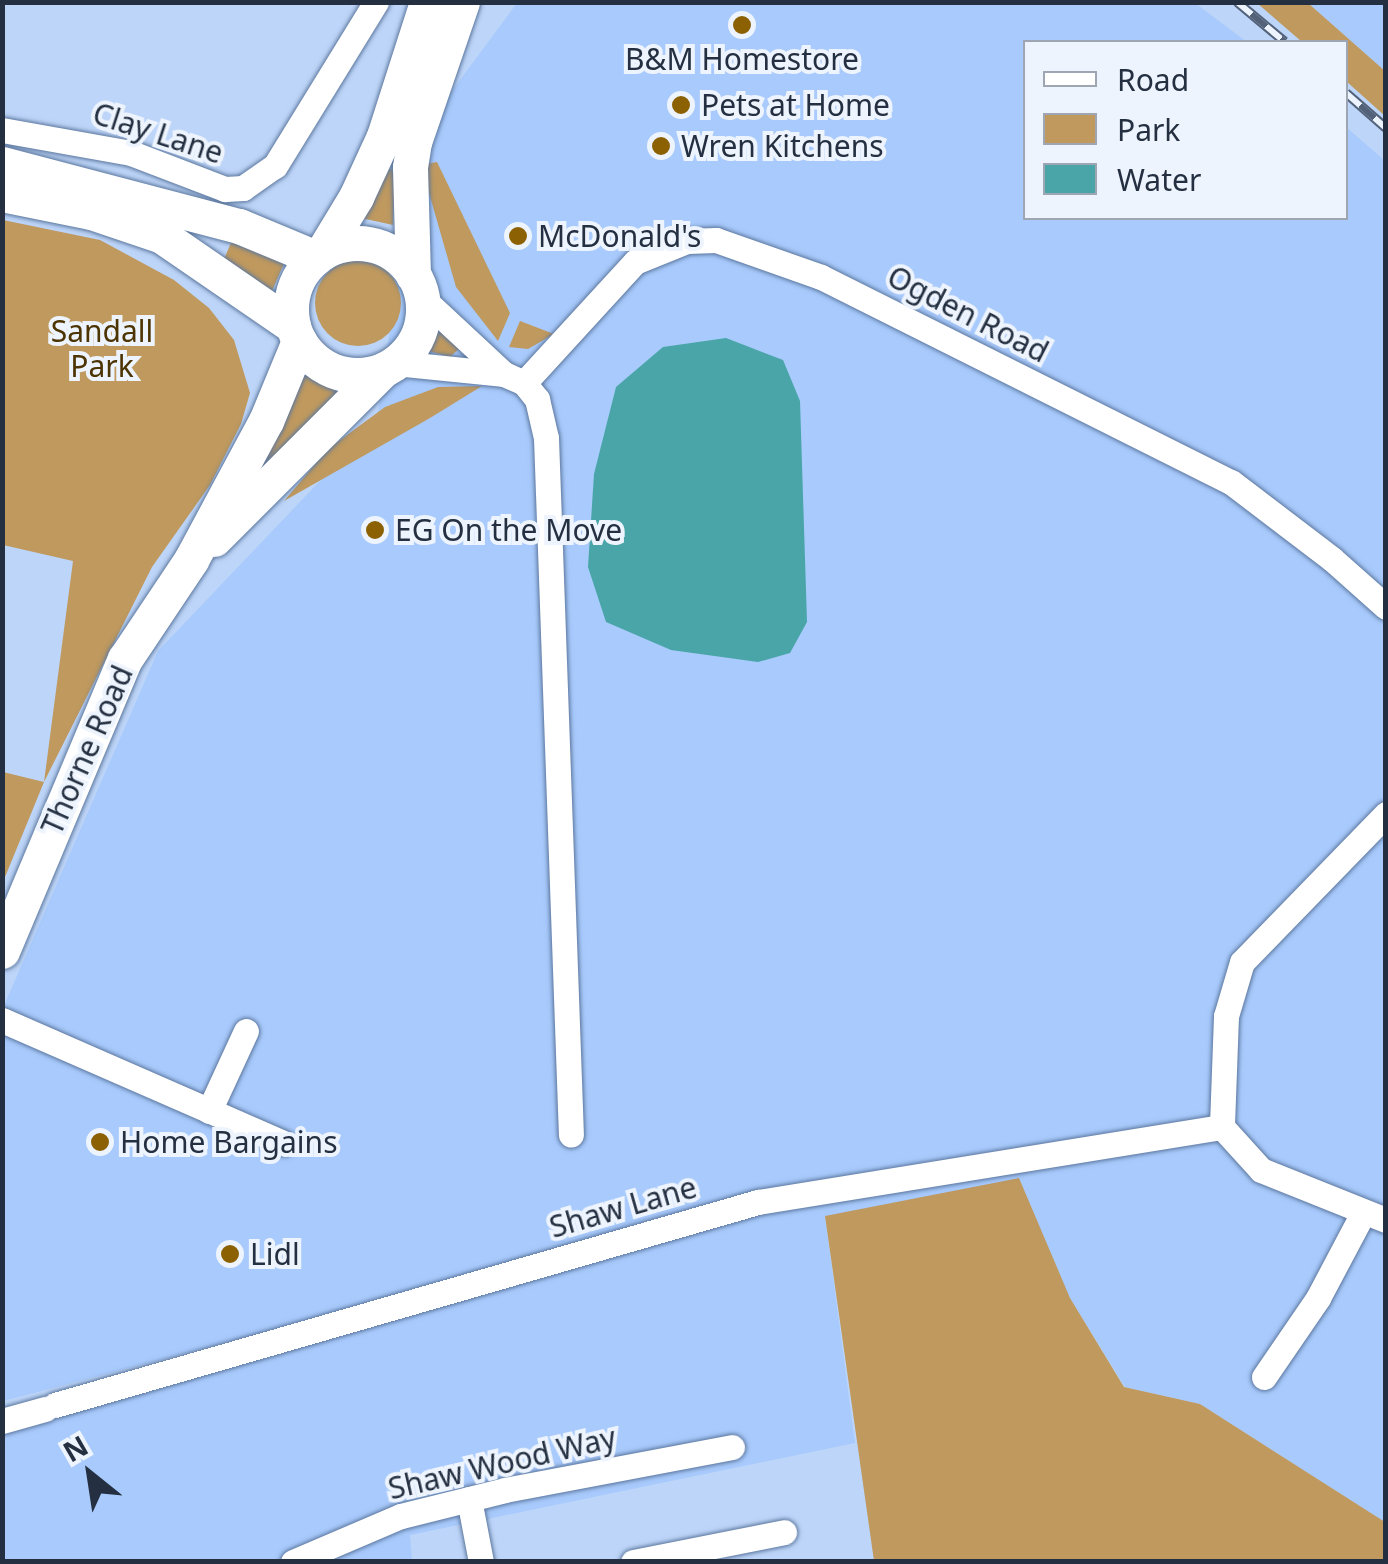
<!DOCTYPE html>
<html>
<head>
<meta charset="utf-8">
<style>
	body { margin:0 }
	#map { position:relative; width:1388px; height:1564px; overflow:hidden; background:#bdd5f8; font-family:"Noto Sans",sans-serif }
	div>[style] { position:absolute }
	.built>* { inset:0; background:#a8cafc }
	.green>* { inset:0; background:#bf995e }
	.round { border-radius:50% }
	.water>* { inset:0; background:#49a5a7 }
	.roads { filter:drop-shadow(0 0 2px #5c779e) drop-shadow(0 0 2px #5c779e) }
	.minor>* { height:25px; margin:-12.5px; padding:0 12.5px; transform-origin:12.5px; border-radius:12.5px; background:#fff }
	.highway>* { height:35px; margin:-17.5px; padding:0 17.5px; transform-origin:17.5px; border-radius:17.5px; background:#fff }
	.highway>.ring { margin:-17.5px; padding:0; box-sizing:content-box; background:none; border:35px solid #fff; border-radius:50% }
	.rail>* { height:10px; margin-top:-5px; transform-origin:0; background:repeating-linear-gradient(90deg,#eef4fd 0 19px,#536279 0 38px); box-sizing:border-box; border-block:2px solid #536279 }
	.dots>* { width:28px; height:28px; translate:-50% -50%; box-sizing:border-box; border:5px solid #eef4fd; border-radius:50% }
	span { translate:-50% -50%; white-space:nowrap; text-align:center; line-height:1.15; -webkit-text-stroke:8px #eef4fd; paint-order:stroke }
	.poi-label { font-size:30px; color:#243041 }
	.left { translate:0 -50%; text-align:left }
	.street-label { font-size:30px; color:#243041 }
	.park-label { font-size:30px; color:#4d3403 }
	.frame { position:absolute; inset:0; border:5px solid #243041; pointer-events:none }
	.legend { position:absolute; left:1023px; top:40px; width:325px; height:180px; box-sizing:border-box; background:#eef4fd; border:2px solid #9da6b2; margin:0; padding:12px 18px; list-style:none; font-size:30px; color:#243041 }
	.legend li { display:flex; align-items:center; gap:20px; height:50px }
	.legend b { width:50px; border:2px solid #9da6b2 }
	.north { position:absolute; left:40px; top:1424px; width:100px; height:100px; -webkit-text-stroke:8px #eef4fd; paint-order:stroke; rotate:330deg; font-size:28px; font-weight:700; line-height:40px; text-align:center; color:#243041 }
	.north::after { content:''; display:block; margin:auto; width:35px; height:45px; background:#243041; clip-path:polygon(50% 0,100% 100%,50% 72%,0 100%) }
</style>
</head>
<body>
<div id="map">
	<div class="built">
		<div style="clip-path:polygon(517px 3px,1195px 3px,1247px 42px,1026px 42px,1026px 218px,1346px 218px,1346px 127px,1385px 161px,1385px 1522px,1200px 1404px,1125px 1387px,1070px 1298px,825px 1216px,855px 1443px,410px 1535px,412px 1561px,3px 1561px,3px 1421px,335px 1314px,3px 1401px,3px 1008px,158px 651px,377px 421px,417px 138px)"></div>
		<div style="clip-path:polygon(1308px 3px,1385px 3px,1385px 71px)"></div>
	</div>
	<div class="green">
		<div style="clip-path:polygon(1257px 3px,1308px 3px,1385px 71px,1385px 116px,1346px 81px,1346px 42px,1302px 42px)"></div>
		<div style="clip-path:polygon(437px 162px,510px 313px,498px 341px,456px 287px,421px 165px)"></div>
		<div style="clip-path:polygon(381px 168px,395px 170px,393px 225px,361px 218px)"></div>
		<div style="clip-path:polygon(3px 220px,100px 240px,174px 280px,209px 308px,234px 340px,250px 393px,241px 424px,210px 485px,152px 567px,44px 782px,3px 882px,3px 772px,44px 782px,73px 561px,3px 545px)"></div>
		<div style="clip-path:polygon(234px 236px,287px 257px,271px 293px,224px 259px)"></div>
		<div class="round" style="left:315px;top:260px;width:86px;height:86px"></div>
		<div style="clip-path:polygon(520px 321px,554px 334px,528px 349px,509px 347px)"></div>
		<div style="clip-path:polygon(440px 324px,460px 348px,450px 357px,428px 351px)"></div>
		<div style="clip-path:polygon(302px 368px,313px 378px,350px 388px,252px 477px)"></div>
		<div style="clip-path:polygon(482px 386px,430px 418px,284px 501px,328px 449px,385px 407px,438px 387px)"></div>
		<div style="clip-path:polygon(1019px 1178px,1070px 1298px,1124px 1387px,1200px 1404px,1385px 1522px,1385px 1561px,874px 1561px,825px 1216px)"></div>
	</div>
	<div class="water">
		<div style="clip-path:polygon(726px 338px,783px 360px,800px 401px,807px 622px,790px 653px,758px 662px,671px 650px,606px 622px,588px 567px,594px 474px,616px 387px,663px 347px)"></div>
	</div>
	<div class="roads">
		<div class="minor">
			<div style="left:2px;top:130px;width:131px;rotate:10.1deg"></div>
			<div style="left:131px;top:153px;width:101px;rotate:21deg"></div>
			<div style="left:225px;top:189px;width:18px;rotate:-3deg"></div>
			<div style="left:243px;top:188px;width:39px;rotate:-35deg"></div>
			<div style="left:275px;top:166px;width:193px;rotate:-58.4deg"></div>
			<div style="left:421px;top:297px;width:113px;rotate:42.9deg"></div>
			<div style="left:504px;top:374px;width:22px;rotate:24deg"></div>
			<div style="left:524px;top:383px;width:164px;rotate:-47.5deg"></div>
			<div style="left:635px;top:262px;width:56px;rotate:-22deg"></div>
			<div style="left:687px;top:241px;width:29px;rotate:-2deg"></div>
			<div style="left:716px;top:240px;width:111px;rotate:19.4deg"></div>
			<div style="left:821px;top:277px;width:458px;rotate:26.6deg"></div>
			<div style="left:1231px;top:482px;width:127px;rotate:37.3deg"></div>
			<div style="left:1332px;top:559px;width:72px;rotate:41.6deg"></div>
			<div style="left:395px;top:363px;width:110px;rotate:5.8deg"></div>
			<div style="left:524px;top:383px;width:21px;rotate:51deg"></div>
			<div style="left:537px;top:399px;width:40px;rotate:77deg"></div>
			<div style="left:546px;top:438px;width:697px;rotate:87.95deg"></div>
			<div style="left:1386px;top:814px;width:206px;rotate:134.2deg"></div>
			<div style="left:1242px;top:962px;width:56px;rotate:106.5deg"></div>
			<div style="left:1226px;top:1016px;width:111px;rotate:92.1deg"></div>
			<div style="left:1222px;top:1127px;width:58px;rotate:47.8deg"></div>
			<div style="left:1261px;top:1170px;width:135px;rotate:21.8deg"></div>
			<div style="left:2px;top:1020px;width:307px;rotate:23.6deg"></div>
			<div style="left:209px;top:1111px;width:88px;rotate:-65.2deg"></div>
			<div style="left:1264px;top:1377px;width:96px;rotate:-55.6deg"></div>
			<div style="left:1318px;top:1298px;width:96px;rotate:-62.1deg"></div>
			<div style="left:55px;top:1405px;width:732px;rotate:-16.11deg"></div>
			<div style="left:758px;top:1202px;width:470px;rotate:-9.2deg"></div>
			<div style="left:2px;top:1421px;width:45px;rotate:-15.6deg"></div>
			<div style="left:469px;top:1499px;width:64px;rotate:79.2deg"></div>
			<div style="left:293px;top:1562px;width:117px;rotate:-23.1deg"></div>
			<div style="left:401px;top:1516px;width:107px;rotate:-14deg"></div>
			<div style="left:505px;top:1490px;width:231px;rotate:-10.7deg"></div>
			<div style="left:633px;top:1562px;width:154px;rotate:-11.2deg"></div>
		</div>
		<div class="highway">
			<div style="left:2px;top:164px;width:245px;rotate:14.7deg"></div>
			<div style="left:239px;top:226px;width:83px;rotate:22.6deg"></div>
			<div style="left:2px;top:194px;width:91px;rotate:11.4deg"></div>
			<div style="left:91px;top:212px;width:75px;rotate:18.7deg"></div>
			<div style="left:162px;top:236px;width:159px;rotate:34.5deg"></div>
			<div class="ring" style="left:291px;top:243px;width:97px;height:97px"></div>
			<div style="left:322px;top:253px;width:66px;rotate:-58.7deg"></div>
			<div style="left:356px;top:197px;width:67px;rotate:-65.3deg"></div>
			<div style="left:384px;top:136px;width:141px;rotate:-72.2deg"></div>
			<div style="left:413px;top:275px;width:108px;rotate:-91.6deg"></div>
			<div style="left:410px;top:167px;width:25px;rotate:-81deg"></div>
			<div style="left:414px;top:142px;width:148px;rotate:-71.1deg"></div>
			<div style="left:214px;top:539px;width:239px;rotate:-45deg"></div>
			<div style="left:2px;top:951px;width:317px;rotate:-67.2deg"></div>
			<div style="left:125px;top:659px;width:119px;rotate:-56.3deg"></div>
			<div style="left:191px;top:560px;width:158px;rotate:-61.7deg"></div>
			<div style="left:266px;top:421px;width:87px;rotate:-67.6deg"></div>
		</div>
	</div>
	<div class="rail">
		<div style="left:1237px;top:2px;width:62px;rotate:39.8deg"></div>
		<div style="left:1346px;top:93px;width:53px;rotate:41.2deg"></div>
	</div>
	<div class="dots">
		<div style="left:742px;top:25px;background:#8c6104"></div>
		<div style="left:681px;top:105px;background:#8c6104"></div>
		<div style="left:661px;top:146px;background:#8c6104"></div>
		<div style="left:518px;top:236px;background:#8c6104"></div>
		<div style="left:375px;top:530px;background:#8c6104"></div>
		<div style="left:100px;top:1142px;background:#8c6104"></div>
		<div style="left:230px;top:1254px;background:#8c6104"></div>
	</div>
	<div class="poi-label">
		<span style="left:742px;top:59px">B&amp;M Homestore</span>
		<span class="left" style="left:701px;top:105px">Pets at Home</span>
		<span class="left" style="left:681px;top:146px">Wren Kitchens</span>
		<span class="left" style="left:538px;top:236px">McDonald's</span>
		<span class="left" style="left:395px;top:530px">EG On the Move</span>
		<span class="left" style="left:120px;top:1142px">Home Bargains</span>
		<span class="left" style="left:250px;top:1254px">Lidl</span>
	</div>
	<div class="street-label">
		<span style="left:158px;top:133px;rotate:18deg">Clay Lane</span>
		<span style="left:968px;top:314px;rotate:27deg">Ogden Road</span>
		<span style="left:87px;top:750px;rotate:-66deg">Thorne Road</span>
		<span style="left:623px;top:1207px;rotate:-16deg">Shaw Lane</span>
		<span style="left:502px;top:1463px;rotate:-13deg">Shaw Wood Way</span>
	</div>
	<div class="park-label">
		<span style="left:102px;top:348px">Sandall<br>Park</span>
	</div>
	<div class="frame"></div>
	<ul class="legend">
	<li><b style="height:12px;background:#fff"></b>Road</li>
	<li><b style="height:28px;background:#bf995e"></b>Park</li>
	<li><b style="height:28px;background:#49a5a7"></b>Water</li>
	</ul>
	<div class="north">N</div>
</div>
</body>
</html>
